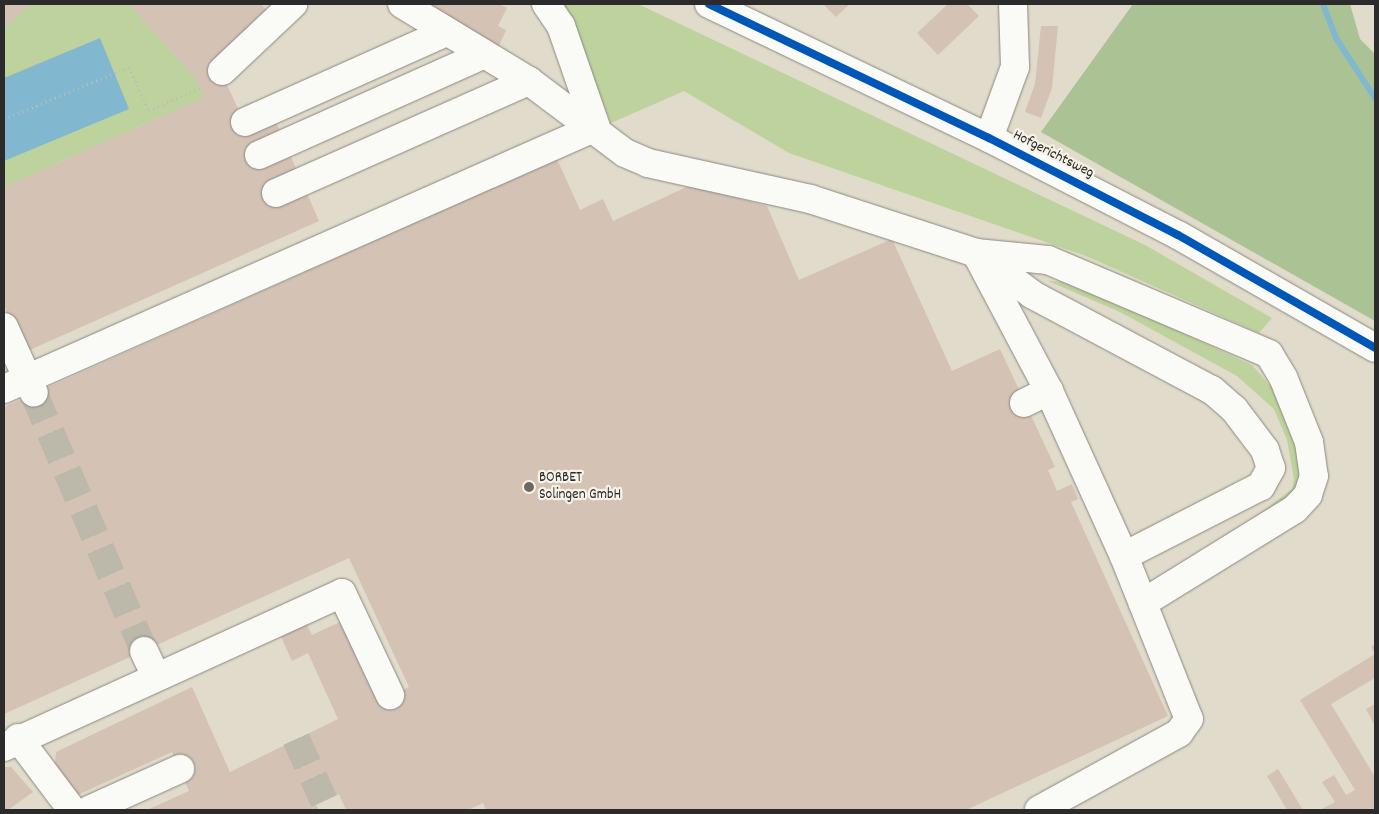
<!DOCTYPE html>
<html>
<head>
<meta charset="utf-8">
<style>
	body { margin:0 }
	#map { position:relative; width:1379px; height:814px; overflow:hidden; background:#e0dbca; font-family:Dekko,sans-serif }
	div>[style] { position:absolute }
	.green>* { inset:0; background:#bdd29c }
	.forest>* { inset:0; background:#abc294 }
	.water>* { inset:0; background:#81b8d0 }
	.stream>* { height:6px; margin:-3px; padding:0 3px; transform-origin:3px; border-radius:3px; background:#81b8d0 }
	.building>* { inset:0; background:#d4c2b5 }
	.minor-tunnel>* { height:28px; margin-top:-14px; transform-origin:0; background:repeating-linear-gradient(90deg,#bcb8aa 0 28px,transparent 0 42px) }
	.path>* { height:3px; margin-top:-1.5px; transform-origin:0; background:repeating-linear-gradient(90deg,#bbbbb7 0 1px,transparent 0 5px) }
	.roads { filter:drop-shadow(0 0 1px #8b8880) drop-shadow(0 0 1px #8b8880) }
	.minor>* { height:28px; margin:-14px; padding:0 14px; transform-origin:14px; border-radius:14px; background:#fafaf7 }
	.cycleway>* { height:8px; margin:-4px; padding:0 4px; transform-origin:4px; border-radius:4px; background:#0057b8 }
	.dots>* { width:14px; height:14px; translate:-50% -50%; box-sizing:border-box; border:2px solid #f7f3e8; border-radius:50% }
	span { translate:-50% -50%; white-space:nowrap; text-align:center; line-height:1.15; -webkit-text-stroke:4.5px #f7f3e8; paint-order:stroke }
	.street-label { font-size:15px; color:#2b2b2b }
	.poi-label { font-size:15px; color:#2b2b2b }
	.left { translate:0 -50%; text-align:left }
	.frame { position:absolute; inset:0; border:5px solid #2b2b2b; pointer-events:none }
</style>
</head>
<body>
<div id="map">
	<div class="green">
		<div style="clip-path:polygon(31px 4px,129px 4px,195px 78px,205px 97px,4px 187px,4px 28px)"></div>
		<div style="clip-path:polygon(563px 4px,638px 4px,1145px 245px,1272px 318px,1259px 333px,1086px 256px,789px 153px,684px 91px,611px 123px)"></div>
		<div style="clip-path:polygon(1048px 281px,1072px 282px,1252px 365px,1285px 403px,1292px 419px,1302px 475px,1299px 491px,1250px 521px,1292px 489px,1294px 479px,1287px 440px,1274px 409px,1237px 376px,1120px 312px)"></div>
	</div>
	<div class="forest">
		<div style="clip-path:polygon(1133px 4px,1350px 4px,1360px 39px,1375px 54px,1375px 321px,1041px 132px)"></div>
	</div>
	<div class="water">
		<div style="clip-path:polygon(100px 38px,129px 109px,4px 161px,4px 78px)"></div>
	</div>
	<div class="stream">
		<div style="left:1323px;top:4px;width:36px;rotate:69deg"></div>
		<div style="left:1336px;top:38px;width:72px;rotate:57deg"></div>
	</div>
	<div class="building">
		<div style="clip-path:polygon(4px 4px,31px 4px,4px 28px)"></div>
		<div style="clip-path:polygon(129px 4px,261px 4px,268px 12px,215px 59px,248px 130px,274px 118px,319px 221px,23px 353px,4px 305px,4px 187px,205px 97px,195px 78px)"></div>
		<div style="clip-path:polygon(432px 4px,499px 4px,507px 8px,498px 26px,506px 30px,498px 48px,427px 13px)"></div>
		<div style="clip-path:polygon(823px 4px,850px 4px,836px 17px)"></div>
		<div style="clip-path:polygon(948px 4px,967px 4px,979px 16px,938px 55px,917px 33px)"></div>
		<div style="clip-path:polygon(1041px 26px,1058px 26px,1052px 88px,1041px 118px,1025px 112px,1035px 84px)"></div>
		<div style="clip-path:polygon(557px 159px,580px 210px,603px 199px,613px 221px,691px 185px,767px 206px,799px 280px,892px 239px,952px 371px,1000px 349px,1055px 467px,1048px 470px,1057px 491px,1072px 484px,1078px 499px,1071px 502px,1168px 716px,966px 810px,486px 810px,483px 803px,468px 810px,346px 810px,339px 794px,316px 805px,319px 810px,147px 810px,189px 791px,172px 752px,71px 798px,55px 765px,56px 752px,192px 687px,230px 772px,338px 719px,308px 653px,292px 661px,279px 632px,305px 621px,312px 635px,340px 622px,377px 701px,409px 687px,349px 558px,4px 714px,4px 407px)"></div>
		<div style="clip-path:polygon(1375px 644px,1375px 678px,1331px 704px,1375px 777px,1375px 810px,1320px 810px,1335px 802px,1322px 782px,1334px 775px,1346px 795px,1355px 790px,1300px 700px,1375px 654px,1371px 647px)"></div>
		<div style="clip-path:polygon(1375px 704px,1375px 726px,1366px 709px)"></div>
		<div style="clip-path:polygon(4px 767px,11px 767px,33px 792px,8px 810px,4px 810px)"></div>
		<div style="clip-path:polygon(1278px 769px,1303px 810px,1287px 810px,1267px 776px)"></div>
	</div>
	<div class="minor-tunnel">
		<div style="left:34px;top:394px;width:280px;rotate:66.8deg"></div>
		<div style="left:296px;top:739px;width:68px;rotate:65.7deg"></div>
	</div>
	<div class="path">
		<div style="left:4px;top:119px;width:135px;rotate:-22.6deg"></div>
		<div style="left:129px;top:67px;width:48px;rotate:65.6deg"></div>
		<div style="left:149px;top:111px;width:56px;rotate:-24.3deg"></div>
	</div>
	<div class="roads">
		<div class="minor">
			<div style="left:402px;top:4px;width:149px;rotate:31.2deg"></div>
			<div style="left:529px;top:81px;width:120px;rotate:36.9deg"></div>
			<div style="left:625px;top:153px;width:25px;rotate:23deg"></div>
			<div style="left:648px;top:163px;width:166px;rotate:12.5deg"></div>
			<div style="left:810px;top:199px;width:175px;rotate:18deg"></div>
			<div style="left:976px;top:253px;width:156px;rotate:62.1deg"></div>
			<div style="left:1049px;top:391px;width:181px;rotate:65.6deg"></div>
			<div style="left:1124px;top:556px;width:175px;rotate:68.3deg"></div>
			<div style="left:1189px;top:719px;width:17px;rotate:126deg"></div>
			<div style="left:1179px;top:733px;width:160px;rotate:151.2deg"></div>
			<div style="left:709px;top:4px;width:310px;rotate:25.6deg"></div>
			<div style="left:989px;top:138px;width:212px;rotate:27.2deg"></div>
			<div style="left:1178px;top:235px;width:227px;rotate:29.8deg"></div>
			<div style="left:222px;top:71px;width:98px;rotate:-43.3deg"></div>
			<div style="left:245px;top:122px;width:220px;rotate:-24.1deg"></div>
			<div style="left:989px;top:138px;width:76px;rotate:-69.9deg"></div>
			<div style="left:1015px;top:67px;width:63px;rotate:-91.8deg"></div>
			<div style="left:259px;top:155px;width:245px;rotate:-24.1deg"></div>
			<div style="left:276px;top:193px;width:277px;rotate:-23.9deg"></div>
			<div style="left:976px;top:253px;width:72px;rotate:5.6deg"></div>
			<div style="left:1048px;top:260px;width:240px;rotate:23deg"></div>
			<div style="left:1269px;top:354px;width:27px;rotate:59deg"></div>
			<div style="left:1283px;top:377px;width:70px;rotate:68.2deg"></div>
			<div style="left:1309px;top:442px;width:34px;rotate:82deg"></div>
			<div style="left:1314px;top:476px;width:20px;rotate:108deg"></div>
			<div style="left:1308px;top:495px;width:19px;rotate:133deg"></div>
			<div style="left:1295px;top:509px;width:179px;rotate:148.3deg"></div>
			<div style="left:981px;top:256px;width:65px;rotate:36.9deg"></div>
			<div style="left:1033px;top:295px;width:203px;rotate:28deg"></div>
			<div style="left:1212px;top:390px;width:29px;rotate:41deg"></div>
			<div style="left:1234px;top:409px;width:51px;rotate:52.9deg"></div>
			<div style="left:1265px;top:450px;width:19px;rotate:72deg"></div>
			<div style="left:1271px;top:468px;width:21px;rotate:119deg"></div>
			<div style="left:1261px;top:486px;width:154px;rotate:152.9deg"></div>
			<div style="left:4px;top:327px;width:72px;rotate:65.6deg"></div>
			<div style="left:4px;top:389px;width:647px;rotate:-23.87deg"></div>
			<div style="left:596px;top:127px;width:107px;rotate:-109.1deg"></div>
			<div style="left:561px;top:26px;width:27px;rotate:-124deg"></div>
			<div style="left:1024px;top:403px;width:28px;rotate:-26deg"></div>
			<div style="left:144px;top:651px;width:29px;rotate:65deg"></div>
			<div style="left:18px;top:738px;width:90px;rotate:53.1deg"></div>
			<div style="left:4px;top:747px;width:371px;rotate:-24.5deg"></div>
			<div style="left:342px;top:593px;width:113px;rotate:64.8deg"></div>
			<div style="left:89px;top:810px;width:100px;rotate:-24.3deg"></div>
		</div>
	</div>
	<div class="cycleway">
		<div style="left:709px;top:4px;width:310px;rotate:25.6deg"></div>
		<div style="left:989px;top:138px;width:212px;rotate:27.2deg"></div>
		<div style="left:1178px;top:235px;width:227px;rotate:29.8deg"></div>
	</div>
	<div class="dots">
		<div style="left:529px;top:487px;background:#6a6963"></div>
	</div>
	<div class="street-label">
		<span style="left:1053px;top:155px;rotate:27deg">Hofgerichtsweg</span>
	</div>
	<div class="poi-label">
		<span class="left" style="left:539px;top:487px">BORBET<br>Solingen GmbH</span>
	</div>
	<div class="frame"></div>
</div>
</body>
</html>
